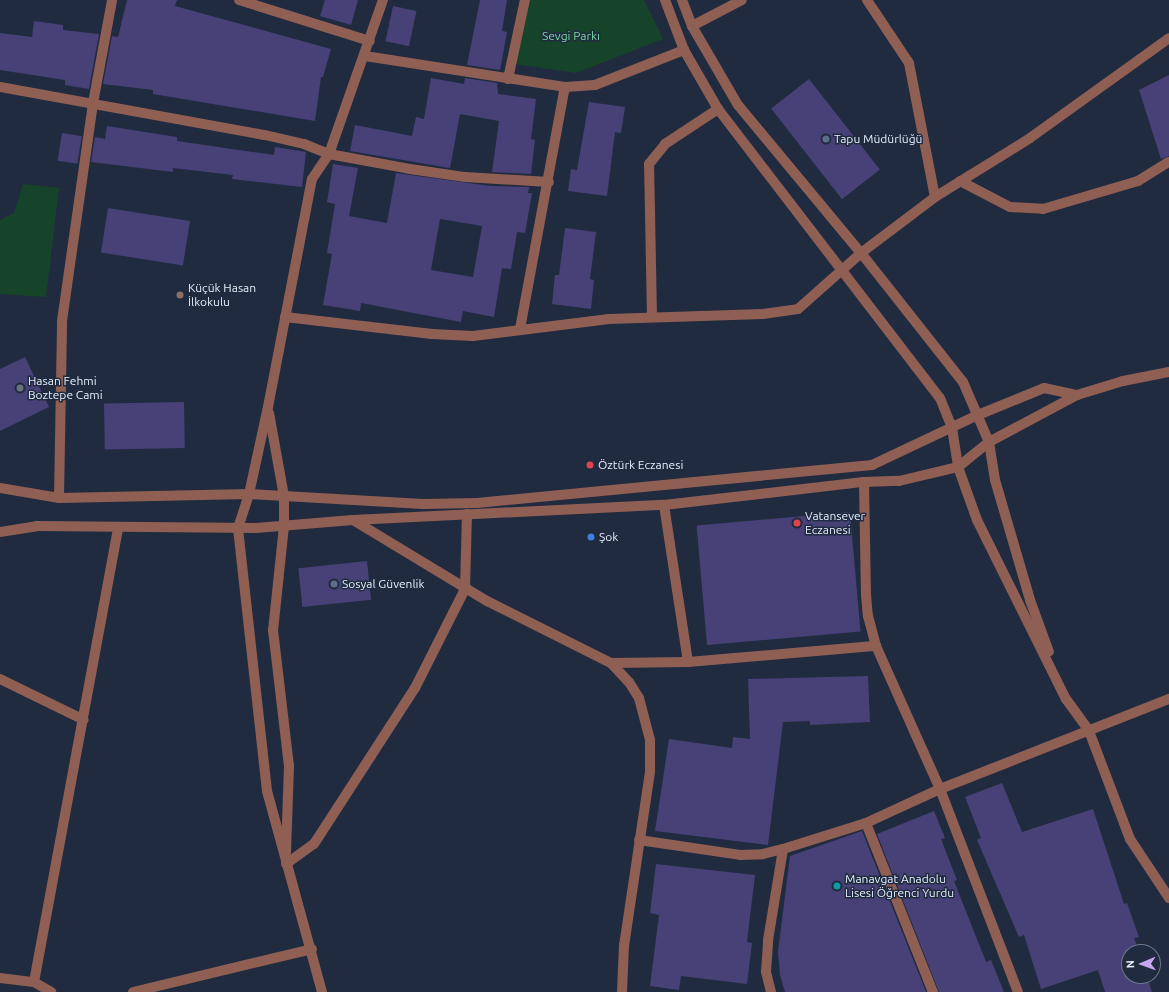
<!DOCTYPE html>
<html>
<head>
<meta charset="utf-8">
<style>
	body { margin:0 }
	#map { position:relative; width:1169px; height:992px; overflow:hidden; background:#202b3f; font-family:Ubuntu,sans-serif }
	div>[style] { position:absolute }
	.green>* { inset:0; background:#16442b }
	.building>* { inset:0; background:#474177; transform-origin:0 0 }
	.street>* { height:10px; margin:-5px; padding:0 5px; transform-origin:5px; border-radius:5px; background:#905f54 }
	.dots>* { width:11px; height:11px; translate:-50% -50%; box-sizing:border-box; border:2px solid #202b3f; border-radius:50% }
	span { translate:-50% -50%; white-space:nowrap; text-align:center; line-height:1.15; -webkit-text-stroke:3px #202b3f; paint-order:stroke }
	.park-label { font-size:12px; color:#7ad6a0 }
	.poi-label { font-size:12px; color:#e6eefc }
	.left { translate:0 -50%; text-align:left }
	.north { position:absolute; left:1121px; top:944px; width:40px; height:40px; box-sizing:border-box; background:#202b3f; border:1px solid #6f798b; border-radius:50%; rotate:268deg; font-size:11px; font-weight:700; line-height:16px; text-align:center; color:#e6eefc }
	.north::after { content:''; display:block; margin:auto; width:14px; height:18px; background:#c6a6f0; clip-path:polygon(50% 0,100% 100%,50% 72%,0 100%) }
</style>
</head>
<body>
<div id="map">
	<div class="green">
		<div style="clip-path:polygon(530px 0,644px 0,663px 39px,576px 73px,515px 64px)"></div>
		<div style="clip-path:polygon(23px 184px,59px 188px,46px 297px,0 294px,0 220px,14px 213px)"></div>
	</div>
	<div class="building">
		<div style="clip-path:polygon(127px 0,177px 0,175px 6px,331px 49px,323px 77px,321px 77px,315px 121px,153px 94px,153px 90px,103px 84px,112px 36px,118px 37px)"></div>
		<div style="clip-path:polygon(325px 0,358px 0,351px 25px,320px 16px)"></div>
		<div style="clip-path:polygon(480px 0,507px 0,502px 31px,507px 32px,500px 70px,467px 65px)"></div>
		<div style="left:393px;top:6px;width:24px;height:36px;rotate:12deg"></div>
		<div style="clip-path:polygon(34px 21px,63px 25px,63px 30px,99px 34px,89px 89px,65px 85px,65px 80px,0 70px,0 33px,32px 37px)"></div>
		<div style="clip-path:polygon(1169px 75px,1169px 156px,1161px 159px,1139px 90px)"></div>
		<div style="clip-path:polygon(431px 78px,464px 84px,465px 78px,497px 83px,498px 94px,536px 99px,531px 139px,535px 140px,531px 174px,492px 172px,499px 121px,460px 114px,450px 168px,350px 151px,355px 125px,412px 136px,416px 117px,424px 119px)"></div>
		<div style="left:809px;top:79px;width:115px;height:48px;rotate:52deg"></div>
		<div style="clip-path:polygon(589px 102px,625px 107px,621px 133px,615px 132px,607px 196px,568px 191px,571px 169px,577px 170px)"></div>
		<div style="clip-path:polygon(107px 126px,177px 137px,177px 141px,274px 155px,275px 147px,306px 152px,302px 187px,232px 179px,233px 175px,173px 168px,173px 172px,91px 162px,95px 137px,105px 139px)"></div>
		<div style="left:62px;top:133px;width:20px;height:28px;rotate:9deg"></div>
		<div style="clip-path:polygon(evenodd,333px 164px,358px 168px,349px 216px,387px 223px,396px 173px,490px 186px,529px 187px,528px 193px,532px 193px,525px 233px,517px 232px,511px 269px,502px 268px,494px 317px,463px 311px,461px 322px,361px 303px,360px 311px,323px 305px,332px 254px,327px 253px,335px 204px,327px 202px,333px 164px,440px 219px,482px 226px,473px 277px,431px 270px,440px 219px)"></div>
		<div style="left:108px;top:208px;width:83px;height:45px;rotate:9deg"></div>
		<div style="clip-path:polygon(565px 228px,596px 232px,590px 279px,594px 280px,591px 309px,552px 304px,555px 275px,559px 275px)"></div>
		<div style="clip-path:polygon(25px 357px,49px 407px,0 431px,0 369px)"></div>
		<div style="left:184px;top:402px;width:46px;height:80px;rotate:89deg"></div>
		<div style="left:850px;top:512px;width:120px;height:154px;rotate:85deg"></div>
		<div style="left:367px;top:561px;width:39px;height:69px;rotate:84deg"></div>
		<div style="clip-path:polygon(868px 676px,870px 722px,810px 725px,810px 721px,783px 722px,768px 845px,655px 831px,669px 739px,732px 748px,733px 737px,750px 739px,748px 679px)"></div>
		<div style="clip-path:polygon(1002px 783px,1022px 832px,1093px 809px,1124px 904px,1127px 903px,1139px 937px,1134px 938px,1139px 952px,1129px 952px,1129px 976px,1147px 976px,1152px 992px,1105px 992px,1098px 970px,1041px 989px,1024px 935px,1019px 937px,977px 840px,981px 838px,965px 797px)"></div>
		<div style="clip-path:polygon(934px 811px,945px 838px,941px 839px,957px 880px,954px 881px,986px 962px,991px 960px,1004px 992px,939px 992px,877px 834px)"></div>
		<div style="clip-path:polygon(862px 831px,926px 992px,785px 992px,780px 975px,778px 952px,790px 856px)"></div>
		<div style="clip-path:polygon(656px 864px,755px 875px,747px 942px,752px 943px,747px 984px,681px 976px,679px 990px,650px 986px,659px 915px,650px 913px)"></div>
	</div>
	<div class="street">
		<div style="left:239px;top:0;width:137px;rotate:17.4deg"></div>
		<div style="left:665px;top:0;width:53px;rotate:69.2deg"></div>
		<div style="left:684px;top:50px;width:68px;rotate:60deg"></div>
		<div style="left:718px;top:109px;width:364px;rotate:52.5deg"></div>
		<div style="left:940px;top:398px;width:32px;rotate:68deg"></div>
		<div style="left:952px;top:428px;width:39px;rotate:81deg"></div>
		<div style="left:958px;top:467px;width:56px;rotate:70.3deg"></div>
		<div style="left:977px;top:520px;width:200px;rotate:63.6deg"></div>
		<div style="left:1066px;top:699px;width:39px;rotate:54deg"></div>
		<div style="left:1089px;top:731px;width:116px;rotate:69.2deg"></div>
		<div style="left:1130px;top:839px;width:71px;rotate:56.5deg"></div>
		<div style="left:682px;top:0;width:28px;rotate:69deg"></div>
		<div style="left:692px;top:26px;width:91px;rotate:59.8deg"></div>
		<div style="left:738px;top:105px;width:192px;rotate:50.3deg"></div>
		<div style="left:861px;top:253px;width:164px;rotate:51.7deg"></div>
		<div style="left:963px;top:382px;width:65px;rotate:66.6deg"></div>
		<div style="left:989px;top:442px;width:38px;rotate:81deg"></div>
		<div style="left:995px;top:480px;width:125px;rotate:73.7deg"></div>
		<div style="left:1030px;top:600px;width:55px;rotate:69.9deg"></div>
		<div style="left:692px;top:26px;width:56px;rotate:-27.5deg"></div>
		<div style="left:365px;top:56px;width:202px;rotate:8.8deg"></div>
		<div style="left:565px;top:87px;width:30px;rotate:-4deg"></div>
		<div style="left:595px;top:85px;width:96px;rotate:-21.5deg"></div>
		<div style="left:508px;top:79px;width:81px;rotate:-77.9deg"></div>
		<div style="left:0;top:87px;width:269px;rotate:10.3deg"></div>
		<div style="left:265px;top:135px;width:40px;rotate:13deg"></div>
		<div style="left:304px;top:144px;width:27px;rotate:22deg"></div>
		<div style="left:329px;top:154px;width:82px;rotate:10.5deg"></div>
		<div style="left:410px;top:169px;width:56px;rotate:8.3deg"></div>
		<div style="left:465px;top:177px;width:84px;rotate:3.4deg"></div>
		<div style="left:960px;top:181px;width:56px;rotate:27.5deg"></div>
		<div style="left:1010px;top:207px;width:33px;rotate:3deg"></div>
		<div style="left:1043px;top:209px;width:99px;rotate:-16.4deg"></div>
		<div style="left:1138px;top:181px;width:36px;rotate:-32deg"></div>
		<div style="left:935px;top:197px;width:112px;rotate:-31.8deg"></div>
		<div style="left:1030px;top:138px;width:171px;rotate:-35.7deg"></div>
		<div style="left:285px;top:317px;width:148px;rotate:6.6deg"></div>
		<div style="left:432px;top:334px;width:41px;rotate:2.8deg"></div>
		<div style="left:473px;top:336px;width:137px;rotate:-7.1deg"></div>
		<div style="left:609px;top:319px;width:154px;rotate:-1.9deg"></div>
		<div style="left:763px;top:314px;width:35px;rotate:-8deg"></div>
		<div style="left:798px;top:309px;width:84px;rotate:-41.6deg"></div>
		<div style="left:861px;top:253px;width:93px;rotate:-37.1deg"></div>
		<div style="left:935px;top:197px;width:136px;rotate:-101deg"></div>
		<div style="left:909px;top:63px;width:76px;rotate:-123.7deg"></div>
		<div style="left:652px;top:317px;width:153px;rotate:-91.1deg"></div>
		<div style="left:649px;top:164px;width:26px;rotate:-51deg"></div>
		<div style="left:665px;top:144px;width:64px;rotate:-33.4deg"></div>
		<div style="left:520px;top:329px;width:246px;rotate:-79.5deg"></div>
		<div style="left:269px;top:413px;width:84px;rotate:79.8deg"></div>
		<div style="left:284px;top:496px;width:30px;rotate:90deg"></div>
		<div style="left:284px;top:526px;width:105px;rotate:96deg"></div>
		<div style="left:273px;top:630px;width:137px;rotate:83.3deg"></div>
		<div style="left:289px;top:766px;width:87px;rotate:92deg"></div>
		<div style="left:864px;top:482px;width:113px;rotate:89deg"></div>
		<div style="left:866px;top:595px;width:21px;rotate:85deg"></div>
		<div style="left:868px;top:616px;width:31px;rotate:75deg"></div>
		<div style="left:876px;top:646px;width:157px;rotate:65.9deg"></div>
		<div style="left:940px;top:789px;width:217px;rotate:69deg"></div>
		<div style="left:0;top:488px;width:60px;rotate:9.6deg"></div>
		<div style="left:59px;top:498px;width:190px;rotate:-1.2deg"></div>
		<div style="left:249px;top:494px;width:174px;rotate:3.3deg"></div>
		<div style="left:423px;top:504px;width:54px;rotate:-1.1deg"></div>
		<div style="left:477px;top:503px;width:397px;rotate:-5.5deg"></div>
		<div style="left:872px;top:465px;width:117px;rotate:-25.3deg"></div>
		<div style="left:978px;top:415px;width:71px;rotate:-22.2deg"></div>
		<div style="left:1044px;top:388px;width:34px;rotate:12deg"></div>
		<div style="left:59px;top:498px;width:177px;rotate:-89deg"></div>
		<div style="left:62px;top:321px;width:220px;rotate:-81.9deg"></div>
		<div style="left:93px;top:103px;width:105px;rotate:-79.5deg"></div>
		<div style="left:664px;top:505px;width:159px;rotate:81.3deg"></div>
		<div style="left:353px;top:520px;width:157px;rotate:31.2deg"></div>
		<div style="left:487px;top:601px;width:139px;rotate:26.6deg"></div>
		<div style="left:611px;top:663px;width:26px;rotate:47deg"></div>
		<div style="left:629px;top:682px;width:19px;rotate:58deg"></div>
		<div style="left:639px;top:698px;width:43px;rotate:75.3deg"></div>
		<div style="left:650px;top:740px;width:32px;rotate:90deg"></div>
		<div style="left:650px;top:772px;width:175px;rotate:98.5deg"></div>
		<div style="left:624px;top:945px;width:47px;rotate:92.4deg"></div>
		<div style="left:0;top:532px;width:37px;rotate:-9deg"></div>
		<div style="left:37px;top:526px;width:219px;rotate:0.5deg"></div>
		<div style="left:256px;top:528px;width:97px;rotate:-4.7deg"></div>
		<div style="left:353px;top:520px;width:311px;rotate:-2.8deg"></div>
		<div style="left:664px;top:505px;width:201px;rotate:-6.6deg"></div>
		<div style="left:864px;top:482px;width:35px;rotate:-2deg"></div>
		<div style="left:899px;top:481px;width:61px;rotate:-13.3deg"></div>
		<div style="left:958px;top:467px;width:40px;rotate:-39deg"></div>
		<div style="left:989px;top:442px;width:100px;rotate:-28.1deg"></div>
		<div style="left:1077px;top:395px;width:48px;rotate:-16.9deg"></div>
		<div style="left:1123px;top:381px;width:47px;rotate:-11.1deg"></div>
		<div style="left:611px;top:663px;width:77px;rotate:-0.7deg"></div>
		<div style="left:688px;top:662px;width:189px;rotate:-4.9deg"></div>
		<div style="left:0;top:679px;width:93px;rotate:26deg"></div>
		<div style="left:866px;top:823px;width:182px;rotate:68.4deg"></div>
		<div style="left:639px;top:840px;width:102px;rotate:8.4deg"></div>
		<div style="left:740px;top:855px;width:23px;rotate:-2deg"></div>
		<div style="left:763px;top:854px;width:21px;rotate:-14deg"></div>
		<div style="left:783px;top:849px;width:87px;rotate:-17.4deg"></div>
		<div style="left:866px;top:823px;width:81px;rotate:-24.7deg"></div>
		<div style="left:940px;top:789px;width:246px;rotate:-21.5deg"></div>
		<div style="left:286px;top:864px;width:34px;rotate:-36deg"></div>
		<div style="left:314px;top:844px;width:186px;rotate:-57.1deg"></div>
		<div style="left:415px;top:688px;width:111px;rotate:-63.2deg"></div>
		<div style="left:465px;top:589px;width:75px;rotate:-88.5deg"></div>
		<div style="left:0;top:978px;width:34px;rotate:7deg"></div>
		<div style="left:34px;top:982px;width:20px;rotate:30deg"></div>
		<div style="left:34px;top:982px;width:462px;rotate:-79.5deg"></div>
		<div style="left:133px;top:992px;width:184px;rotate:-13.5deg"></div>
		<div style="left:322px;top:992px;width:208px;rotate:-105.3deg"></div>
		<div style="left:267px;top:791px;width:265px;rotate:-96.3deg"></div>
		<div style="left:238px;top:528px;width:36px;rotate:-72deg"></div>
		<div style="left:249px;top:494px;width:89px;rotate:-77.7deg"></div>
		<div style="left:268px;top:407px;width:232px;rotate:-79.1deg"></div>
		<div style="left:312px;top:179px;width:30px;rotate:-56deg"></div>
		<div style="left:329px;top:154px;width:163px;rotate:-70.7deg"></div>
		<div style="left:771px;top:992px;width:21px;rotate:-104deg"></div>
		<div style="left:766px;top:972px;width:32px;rotate:-86deg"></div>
		<div style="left:768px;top:940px;width:92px;rotate:-80.6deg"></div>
	</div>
	<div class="dots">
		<div style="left:826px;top:139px;background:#5c6f8a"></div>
		<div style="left:180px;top:295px;background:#8d6e63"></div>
		<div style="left:20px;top:388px;background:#6b7280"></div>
		<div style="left:590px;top:465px;background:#e0444e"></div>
		<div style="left:797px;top:523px;background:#e0444e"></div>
		<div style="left:591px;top:537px;background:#3f7fe0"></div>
		<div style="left:334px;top:584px;background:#5c6f8a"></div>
		<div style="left:837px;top:886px;background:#0f9aa8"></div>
	</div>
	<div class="park-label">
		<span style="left:571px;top:36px">Sevgi Parkı</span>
	</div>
	<div class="poi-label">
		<span class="left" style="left:834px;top:139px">Tapu Müdürlüğü</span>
		<span class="left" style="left:188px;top:295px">Küçük Hasan<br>İlkokulu</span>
		<span class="left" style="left:28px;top:388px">Hasan Fehmi<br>Boztepe Cami</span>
		<span class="left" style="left:598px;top:465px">Öztürk Eczanesi</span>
		<span class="left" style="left:805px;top:523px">Vatansever<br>Eczanesi</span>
		<span class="left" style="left:599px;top:537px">Şok</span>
		<span class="left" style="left:342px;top:584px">Sosyal Güvenlik</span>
		<span class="left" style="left:845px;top:886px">Manavgat Anadolu<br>Lisesi Öğrenci Yurdu</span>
	</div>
	<div class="north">N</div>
</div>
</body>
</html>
